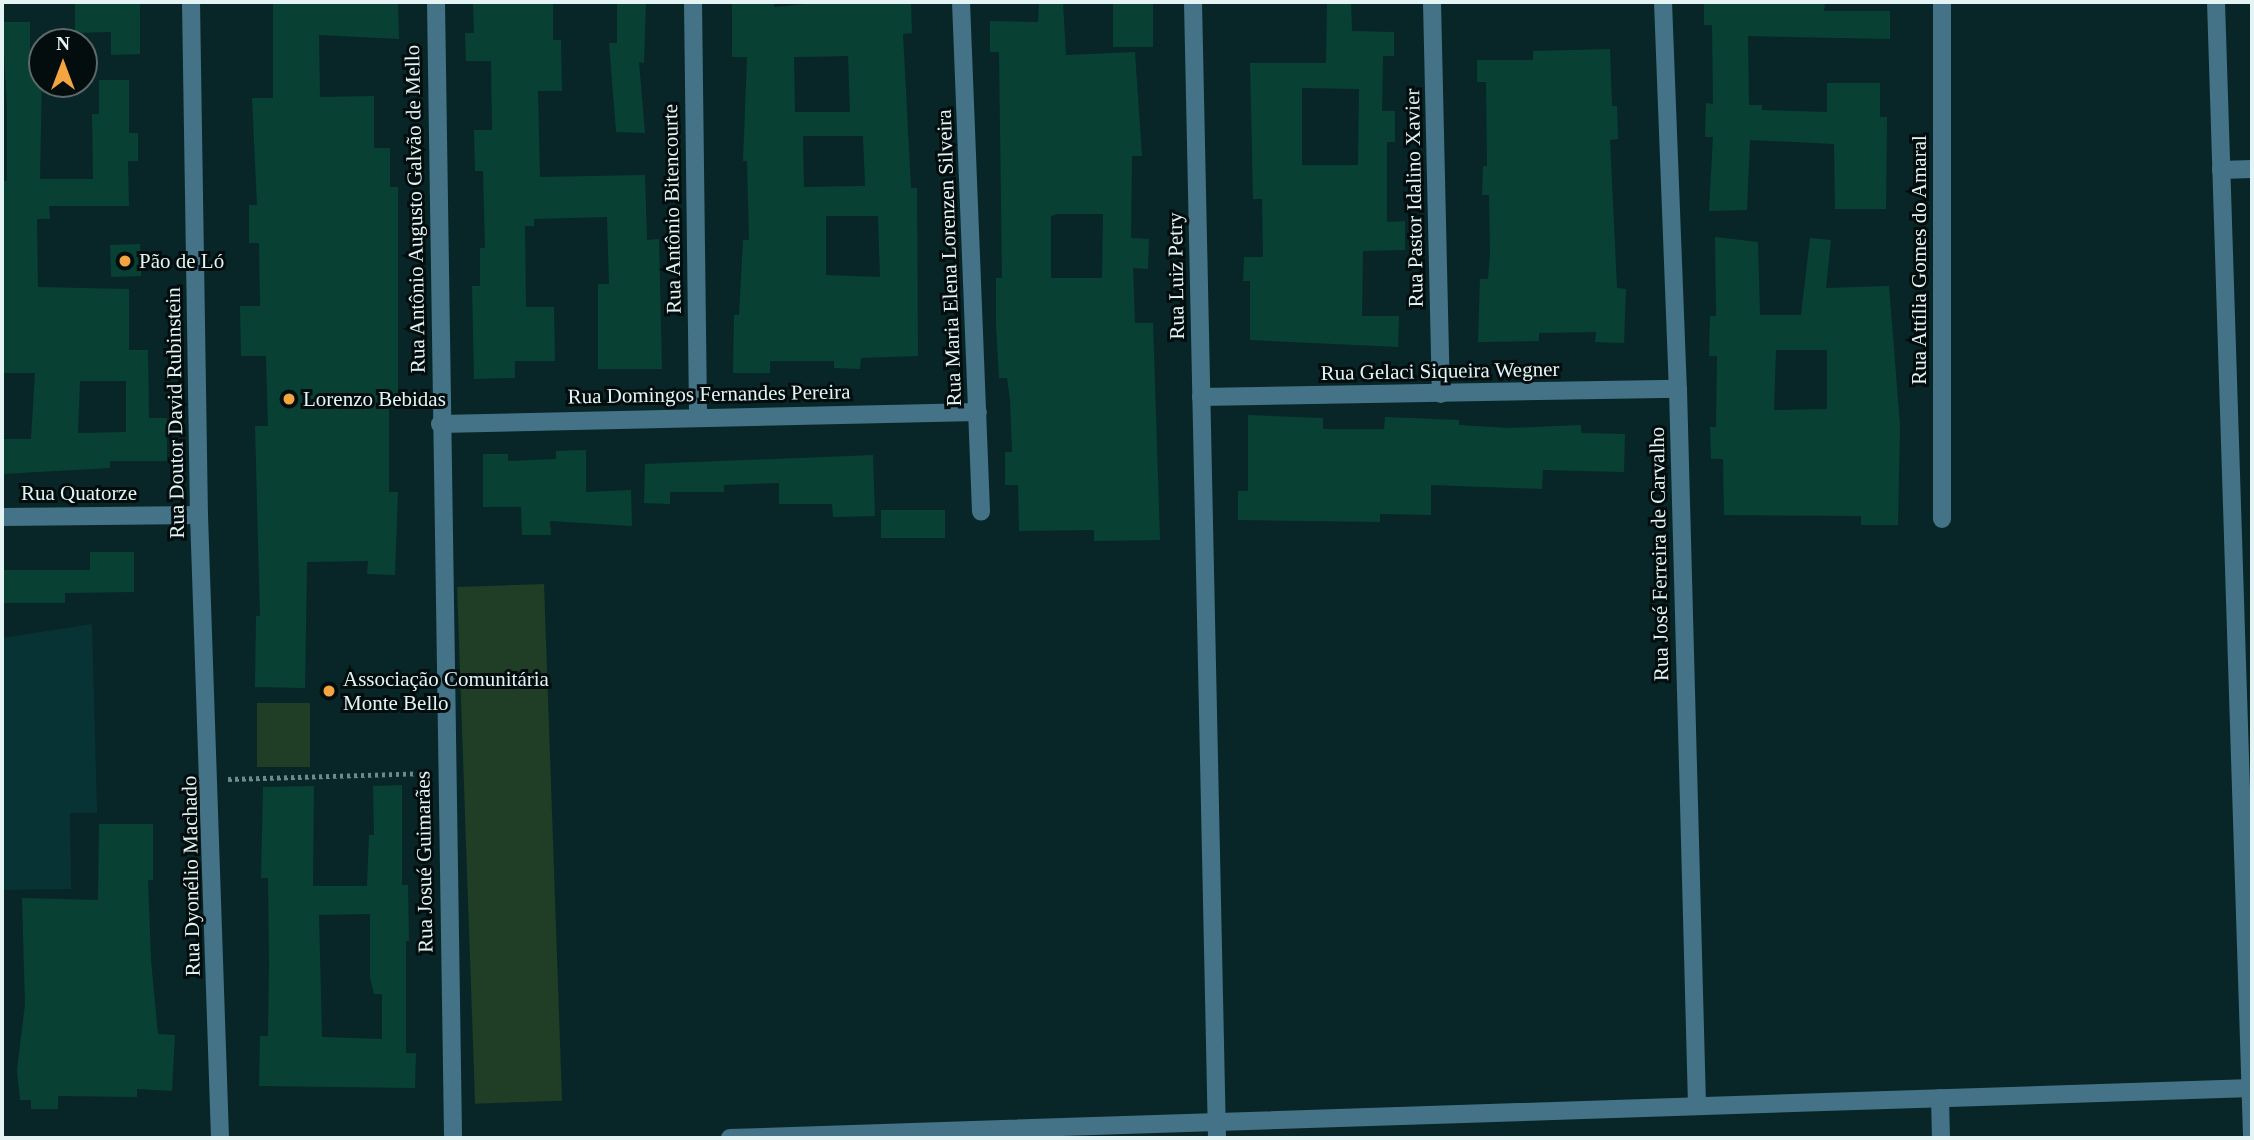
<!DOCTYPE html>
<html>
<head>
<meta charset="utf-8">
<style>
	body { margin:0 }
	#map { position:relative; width:2254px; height:1140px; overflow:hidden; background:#082628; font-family:Georgia,serif }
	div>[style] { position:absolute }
	.built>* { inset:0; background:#083335 }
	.green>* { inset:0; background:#203d25; transform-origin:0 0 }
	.building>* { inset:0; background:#094034; transform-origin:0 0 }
	.path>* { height:4.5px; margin-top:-2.25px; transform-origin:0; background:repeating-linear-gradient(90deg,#708889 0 3.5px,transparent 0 7px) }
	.minor>* { height:18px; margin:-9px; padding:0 9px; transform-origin:9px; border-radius:9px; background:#447387 }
	.tertiary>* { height:18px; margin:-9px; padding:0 9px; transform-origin:9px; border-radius:9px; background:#447387 }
	.dots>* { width:19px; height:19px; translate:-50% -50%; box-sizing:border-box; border:4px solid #030d0d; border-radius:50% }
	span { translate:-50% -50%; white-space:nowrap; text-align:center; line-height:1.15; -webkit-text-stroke:6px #030d0d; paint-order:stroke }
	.street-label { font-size:21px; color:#e4f4f5 }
	.poi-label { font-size:21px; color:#e4f4f5 }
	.left { translate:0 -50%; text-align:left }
	.frame { position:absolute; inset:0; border:4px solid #e4f4f5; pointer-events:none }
	.north { position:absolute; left:28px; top:28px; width:70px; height:70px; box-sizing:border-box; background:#030d0d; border:2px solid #5d696a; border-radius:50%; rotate:0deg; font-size:19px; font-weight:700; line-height:28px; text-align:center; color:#e4f4f5 }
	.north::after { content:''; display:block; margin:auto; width:24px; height:32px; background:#f2a541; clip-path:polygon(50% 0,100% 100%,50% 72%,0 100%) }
</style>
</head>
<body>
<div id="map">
	<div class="built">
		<div style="clip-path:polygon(92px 624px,97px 813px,70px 813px,71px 889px,2px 890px,2px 638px)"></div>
	</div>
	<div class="green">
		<div style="left:544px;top:584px;width:517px;height:87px;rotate:88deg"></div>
		<div style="left:257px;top:703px;width:53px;height:64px"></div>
	</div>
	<div class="building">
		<div style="clip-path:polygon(75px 2px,140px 2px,140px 54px,111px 55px,111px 32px,75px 33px)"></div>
		<div style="clip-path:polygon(273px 2px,398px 2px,399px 39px,319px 35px,320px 97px,374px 96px,374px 148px,390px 148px,390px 187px,398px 187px,398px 408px,389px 408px,389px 492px,398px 492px,395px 575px,367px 574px,368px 561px,307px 562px,305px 688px,255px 687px,256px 616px,260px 616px,255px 426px,268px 426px,266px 356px,241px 356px,240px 306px,260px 306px,259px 243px,249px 243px,249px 205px,257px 205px,252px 98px,273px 98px)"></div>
		<div style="clip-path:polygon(473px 2px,553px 2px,553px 40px,561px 40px,562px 91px,538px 91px,540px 177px,645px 175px,647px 240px,659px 239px,662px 369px,598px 369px,598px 284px,609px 284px,607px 217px,534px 219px,534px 226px,525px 226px,526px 307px,554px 307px,555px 361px,515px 361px,515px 378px,474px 379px,472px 286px,480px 286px,480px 248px,485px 248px,483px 171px,475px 171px,474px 130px,492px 130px,491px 61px,466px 61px,465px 33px,474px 33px)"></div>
		<div style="clip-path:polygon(617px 2px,646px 2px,644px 63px,639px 62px,645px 133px,616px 132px,609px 43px,617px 43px)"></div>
		<div style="clip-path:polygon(evenodd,827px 2px,911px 2px,912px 33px,903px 34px,911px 188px,917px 188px,918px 356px,861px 358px,860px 369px,834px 368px,834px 361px,770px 361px,770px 373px,733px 373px,734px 315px,739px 315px,743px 240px,749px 240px,747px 161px,743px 161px,747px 57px,732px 57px,732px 3px,774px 3px,774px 7px,827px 2px,848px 56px,850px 112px,795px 112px,794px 57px,848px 56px,827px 2px,803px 136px,863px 136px,865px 186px,804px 187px,803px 136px,827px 2px,826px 216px,878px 216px,880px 277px,826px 275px,826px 216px)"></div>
		<div style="clip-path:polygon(evenodd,1039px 2px,1063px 2px,1066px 55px,1135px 52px,1142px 156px,1132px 156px,1131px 238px,1149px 239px,1148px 269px,1133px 268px,1135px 323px,1153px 323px,1160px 540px,1094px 541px,1094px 530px,1019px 531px,1018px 485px,1005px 485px,1005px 452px,1012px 452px,1010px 400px,1007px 378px,999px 378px,996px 326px,996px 278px,1002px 278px,999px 52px,990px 52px,990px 21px,1038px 22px,1039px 2px,1057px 214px,1103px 214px,1102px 278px,1051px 278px,1051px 216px,1057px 214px)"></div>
		<div style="left:1113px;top:2px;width:40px;height:45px"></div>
		<div style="clip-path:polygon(evenodd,1327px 2px,1351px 2px,1352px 31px,1394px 32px,1394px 56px,1383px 56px,1382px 111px,1395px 111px,1395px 142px,1387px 142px,1387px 222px,1405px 221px,1405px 250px,1363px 251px,1362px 316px,1399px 316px,1398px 347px,1250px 340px,1250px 281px,1243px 281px,1244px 257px,1263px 257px,1262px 199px,1253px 199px,1250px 63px,1326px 63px,1327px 2px,1302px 88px,1359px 89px,1358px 165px,1302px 165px,1302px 88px)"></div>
		<div style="clip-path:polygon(1704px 2px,1825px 2px,1824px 11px,1890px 11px,1890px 39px,1748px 36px,1749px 105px,1762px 105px,1762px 110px,1827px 112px,1827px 83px,1880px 83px,1880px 117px,1887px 117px,1886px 209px,1835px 209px,1834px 144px,1750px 140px,1747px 210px,1709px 211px,1713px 137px,1705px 137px,1706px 103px,1713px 104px,1712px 25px,1704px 25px)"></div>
		<div style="clip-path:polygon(evenodd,2px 22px,30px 22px,30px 74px,42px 74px,40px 179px,93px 179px,92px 114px,99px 114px,99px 80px,129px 80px,129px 133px,138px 133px,138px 161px,128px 161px,129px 206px,49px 206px,50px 219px,37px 219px,38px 287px,129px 289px,129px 350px,148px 350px,149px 418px,167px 418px,167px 461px,110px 461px,110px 468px,2px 474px,2px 439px,31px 439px,35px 373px,3px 373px,2px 181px,7px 181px,7px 105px,2px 22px,80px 381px,126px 381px,126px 432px,78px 433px,80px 381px)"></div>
		<div style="clip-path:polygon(1610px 49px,1612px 106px,1617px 106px,1618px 139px,1610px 140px,1617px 288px,1626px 289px,1624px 343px,1595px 342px,1596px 332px,1539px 333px,1539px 341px,1478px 342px,1480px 279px,1488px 279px,1490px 254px,1489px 195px,1482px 195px,1483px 166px,1487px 166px,1486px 82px,1477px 82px,1477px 60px,1533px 60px,1533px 51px)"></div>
		<div style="clip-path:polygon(evenodd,1715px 237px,1758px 242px,1760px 315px,1801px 315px,1810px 238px,1831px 240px,1826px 288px,1889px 286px,1900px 425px,1898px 525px,1861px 525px,1861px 516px,1724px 515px,1723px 459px,1711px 459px,1710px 427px,1716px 427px,1717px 356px,1709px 356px,1710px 316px,1716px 316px,1715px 237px,1776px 350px,1827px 350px,1827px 409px,1774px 410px,1776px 350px)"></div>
		<div style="left:140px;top:244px;width:32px;height:30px;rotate:88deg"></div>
		<div style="clip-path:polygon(1248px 415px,1323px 418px,1323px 429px,1384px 429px,1385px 417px,1459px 420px,1459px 425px,1509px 428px,1581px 425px,1581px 433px,1625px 434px,1624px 472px,1543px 470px,1542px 489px,1431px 485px,1431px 515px,1380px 514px,1380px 522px,1238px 520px,1238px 491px,1248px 491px)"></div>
		<div style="clip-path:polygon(586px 450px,586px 492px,631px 490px,632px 526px,550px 521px,551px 535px,522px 535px,521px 507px,483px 507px,483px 454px,508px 454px,508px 461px,556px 459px,556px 451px)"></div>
		<div style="clip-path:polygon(873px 455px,875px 516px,833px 517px,832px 504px,779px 504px,779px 483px,724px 485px,724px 492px,670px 492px,670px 504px,644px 503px,645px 464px)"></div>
		<div style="left:881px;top:510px;width:64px;height:28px"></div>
		<div style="clip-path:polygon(90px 552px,134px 552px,134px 592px,65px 593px,65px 603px,2px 603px,2px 570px,90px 570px)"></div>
		<div style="clip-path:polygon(evenodd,402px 785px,402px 885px,408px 885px,409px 941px,406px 941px,406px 1053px,416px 1053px,415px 1088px,259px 1086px,260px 1036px,268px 1036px,269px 962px,268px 878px,261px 878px,263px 787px,314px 786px,313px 886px,367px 886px,369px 835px,374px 835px,373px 786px,402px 785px,370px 914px,370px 978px,374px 994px,382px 994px,382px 1039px,322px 1037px,319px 915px,370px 914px)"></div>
		<div style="clip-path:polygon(99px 824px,153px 824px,153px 880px,148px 880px,151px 961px,158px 1034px,175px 1035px,172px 1091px,137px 1089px,137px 1097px,58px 1096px,58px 1109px,31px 1109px,31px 1100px,20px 1100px,17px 1070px,25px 1004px,22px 898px,98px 900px)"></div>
	</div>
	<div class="path">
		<div style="left:228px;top:779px;width:198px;rotate:-1.7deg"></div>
	</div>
	<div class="minor">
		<div style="left:436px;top:2px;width:1136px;rotate:89.14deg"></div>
		<div style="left:693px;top:2px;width:413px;rotate:89.3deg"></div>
		<div style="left:961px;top:2px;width:510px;rotate:87.75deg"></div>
		<div style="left:1193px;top:2px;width:1136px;rotate:88.79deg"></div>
		<div style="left:1432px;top:2px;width:392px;rotate:88.7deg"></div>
		<div style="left:1663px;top:2px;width:387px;rotate:87.8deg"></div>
		<div style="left:1678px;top:389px;width:717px;rotate:88.48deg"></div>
		<div style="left:1942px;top:2px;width:517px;rotate:90deg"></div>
		<div style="left:2216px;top:2px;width:1137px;rotate:88.18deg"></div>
		<div style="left:2221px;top:170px;width:31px;rotate:-2deg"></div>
		<div style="left:1201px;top:397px;width:477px;rotate:-1deg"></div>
		<div style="left:440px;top:424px;width:538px;rotate:-1.28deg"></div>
		<div style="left:2px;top:517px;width:197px;rotate:-0.6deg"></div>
		<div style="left:1940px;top:1098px;width:40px;rotate:88.6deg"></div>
		<div style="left:730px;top:1138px;width:1523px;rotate:-1.88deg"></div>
	</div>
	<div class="tertiary">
		<div style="left:191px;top:2px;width:513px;rotate:89.11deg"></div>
		<div style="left:199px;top:515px;width:623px;rotate:88.07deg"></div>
	</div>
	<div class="dots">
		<div style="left:125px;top:261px;background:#f2a541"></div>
		<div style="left:289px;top:399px;background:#f2a541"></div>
		<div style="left:329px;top:691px;background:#f2a541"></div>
	</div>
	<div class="street-label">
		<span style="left:1414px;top:198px;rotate:-91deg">Rua Pastor Idalino Xavier</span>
		<span style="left:415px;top:209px;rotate:-91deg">Rua Antônio Augusto Galvão de Mello</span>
		<span style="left:672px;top:209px;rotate:-91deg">Rua Antônio Bitencourte</span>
		<span style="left:949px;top:258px;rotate:-92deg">Rua Maria Elena Lorenzen Silveira</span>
		<span style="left:1919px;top:260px;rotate:-90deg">Rua Attília Gomes do Amaral</span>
		<span style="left:1176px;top:276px;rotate:-91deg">Rua Luiz Petry</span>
		<span style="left:1440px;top:371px;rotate:-1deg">Rua Gelaci Siqueira Wegner</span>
		<span style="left:709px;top:394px;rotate:-1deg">Rua Domingos Fernandes Pereira</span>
		<span style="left:175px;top:413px;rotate:-91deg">Rua Doutor David Rubinstein</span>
		<span style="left:79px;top:493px">Rua Quatorze</span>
		<span style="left:1659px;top:554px;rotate:-91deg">Rua José Ferreira de Carvalho</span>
		<span style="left:424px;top:862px;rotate:-91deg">Rua Josué Guimarães</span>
		<span style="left:191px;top:876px;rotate:-91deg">Rua Dyonélio Machado</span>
	</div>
	<div class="poi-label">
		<span class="left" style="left:139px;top:261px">Pão de Ló</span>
		<span class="left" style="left:303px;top:399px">Lorenzo Bebidas</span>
		<span class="left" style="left:343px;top:691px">Associação Comunitária<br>Monte Bello</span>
	</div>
	<div class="frame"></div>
	<div class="north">N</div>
</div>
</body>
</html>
